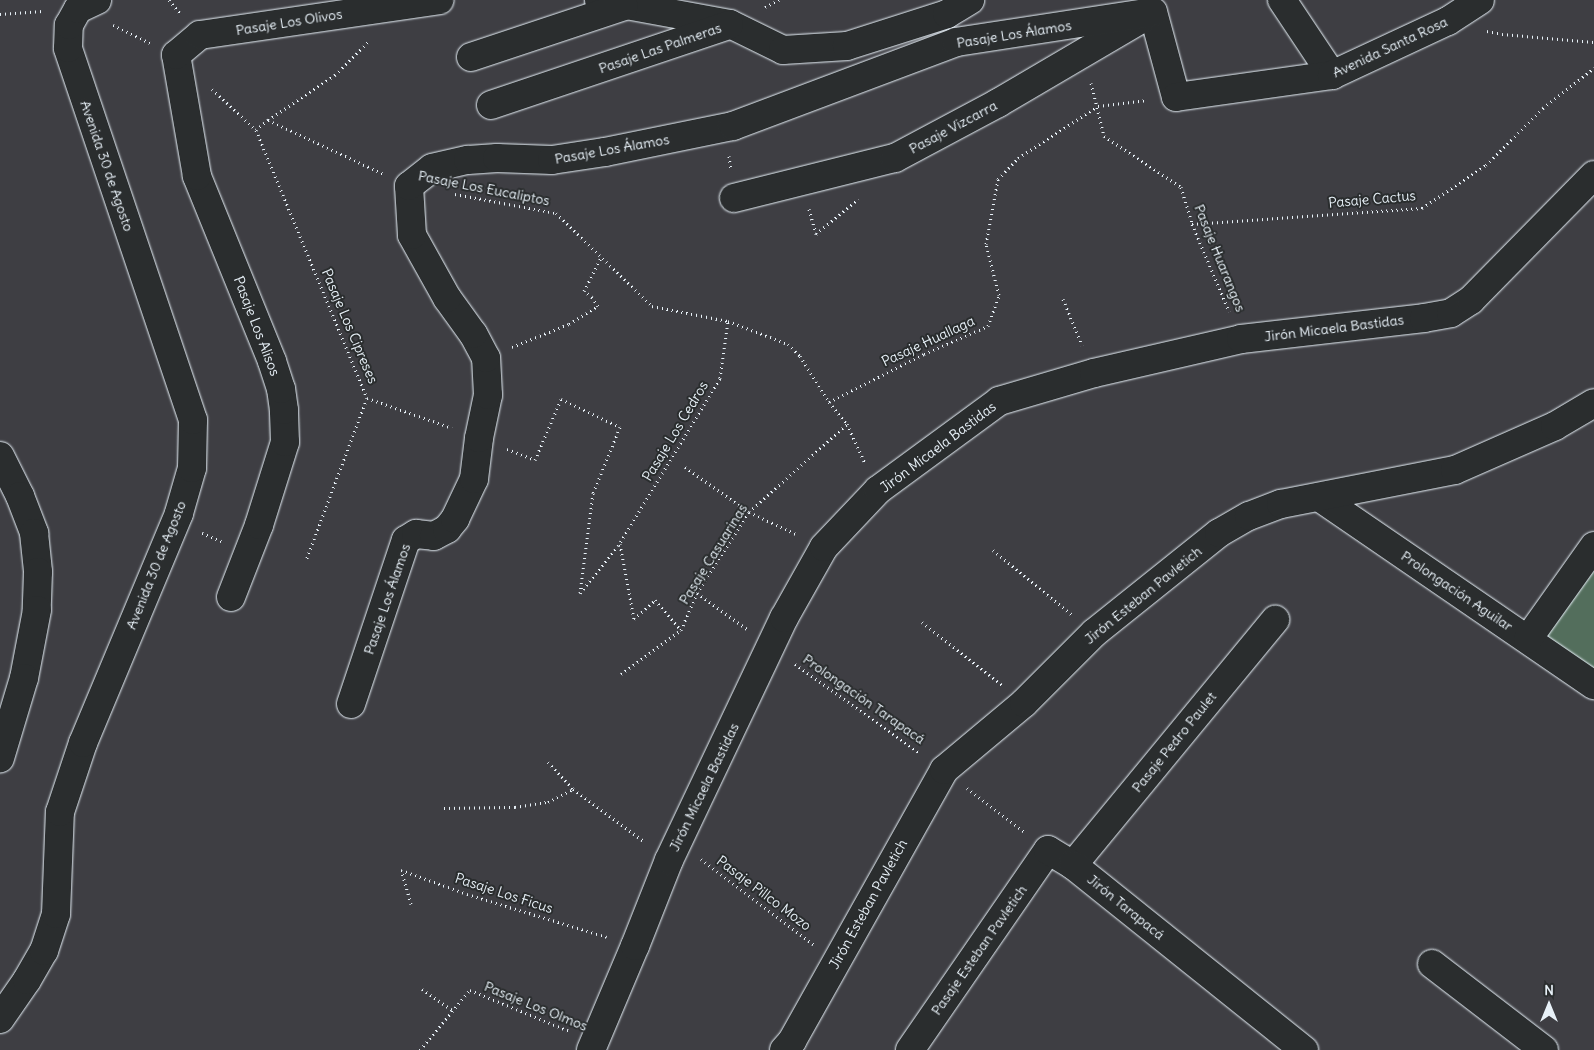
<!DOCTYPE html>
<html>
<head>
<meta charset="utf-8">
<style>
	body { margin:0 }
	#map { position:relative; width:1594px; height:1050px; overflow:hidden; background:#3e3e43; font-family:Delius,sans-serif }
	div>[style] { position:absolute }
	.green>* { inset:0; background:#536e5c }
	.path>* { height:3px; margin-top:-1.5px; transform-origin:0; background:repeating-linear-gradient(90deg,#e8f1f8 0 1px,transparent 0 5px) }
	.roads { filter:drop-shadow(0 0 1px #e8f1f8) drop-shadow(0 0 1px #e8f1f8) }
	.minor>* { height:28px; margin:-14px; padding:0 14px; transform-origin:14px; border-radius:14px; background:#2a2d2e }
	span { translate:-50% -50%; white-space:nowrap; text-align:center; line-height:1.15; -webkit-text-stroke:4px #2a2d2e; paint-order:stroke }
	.street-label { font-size:14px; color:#e8f1f8 }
	.north { position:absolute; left:1524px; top:980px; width:50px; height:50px; -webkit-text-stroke:4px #2a2d2e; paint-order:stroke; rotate:0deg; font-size:14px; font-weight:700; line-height:20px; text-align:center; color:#e8f1f8 }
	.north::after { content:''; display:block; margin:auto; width:18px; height:22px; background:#e8f1f8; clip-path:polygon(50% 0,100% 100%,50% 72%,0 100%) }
</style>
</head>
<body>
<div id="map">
	<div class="green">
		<div style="clip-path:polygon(1594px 571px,1594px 670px,1546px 636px)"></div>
	</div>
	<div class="path">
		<div style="left:169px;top:0;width:17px;rotate:50deg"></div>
		<div style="left:765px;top:7px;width:16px;rotate:-27deg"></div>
		<div style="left:0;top:14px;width:43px;rotate:-4deg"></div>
		<div style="left:113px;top:25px;width:41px;rotate:25.9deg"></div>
		<div style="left:1487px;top:31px;width:15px;rotate:11deg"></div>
		<div style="left:1502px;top:34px;width:92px;rotate:5deg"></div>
		<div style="left:1091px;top:83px;width:55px;rotate:76.2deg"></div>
		<div style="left:1104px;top:136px;width:92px;rotate:33.5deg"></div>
		<div style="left:1181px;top:187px;width:39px;rotate:73deg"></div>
		<div style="left:1192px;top:224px;width:95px;rotate:67deg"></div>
		<div style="left:212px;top:89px;width:60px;rotate:43deg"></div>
		<div style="left:256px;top:130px;width:16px;rotate:-40deg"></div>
		<div style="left:268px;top:120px;width:128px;rotate:25deg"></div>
		<div style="left:268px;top:120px;width:81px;rotate:-33.9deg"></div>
		<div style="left:335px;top:75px;width:48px;rotate:-45deg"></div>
		<div style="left:256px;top:130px;width:290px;rotate:67.5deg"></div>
		<div style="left:367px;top:398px;width:173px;rotate:110.6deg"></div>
		<div style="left:729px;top:156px;width:14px;rotate:82deg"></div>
		<div style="left:455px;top:194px;width:103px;rotate:10.7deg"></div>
		<div style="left:556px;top:213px;width:134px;rotate:44.1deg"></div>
		<div style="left:652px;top:306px;width:77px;rotate:11.2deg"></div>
		<div style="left:728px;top:321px;width:64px;rotate:21deg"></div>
		<div style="left:788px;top:344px;width:17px;rotate:45deg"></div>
		<div style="left:800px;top:356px;width:54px;rotate:57.8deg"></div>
		<div style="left:829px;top:402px;width:28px;rotate:51deg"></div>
		<div style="left:847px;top:424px;width:43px;rotate:65.2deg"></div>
		<div style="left:809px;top:209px;width:26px;rotate:74deg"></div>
		<div style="left:816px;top:234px;width:55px;rotate:-39.8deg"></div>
		<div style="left:1192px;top:224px;width:231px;rotate:-4deg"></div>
		<div style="left:1422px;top:208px;width:77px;rotate:-33.9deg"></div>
		<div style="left:1486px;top:165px;width:81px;rotate:-45deg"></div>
		<div style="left:1543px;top:108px;width:65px;rotate:-38.1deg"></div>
		<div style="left:1063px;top:299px;width:50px;rotate:67.6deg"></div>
		<div style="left:512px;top:347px;width:61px;rotate:-22deg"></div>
		<div style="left:569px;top:324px;width:34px;rotate:-32deg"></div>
		<div style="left:598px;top:306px;width:11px;rotate:-124deg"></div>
		<div style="left:592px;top:297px;width:10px;rotate:-143deg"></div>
		<div style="left:584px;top:291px;width:37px;rotate:-63deg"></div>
		<div style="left:367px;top:398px;width:90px;rotate:19.4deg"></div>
		<div style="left:829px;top:402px;width:106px;rotate:-26.8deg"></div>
		<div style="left:924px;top:354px;width:70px;rotate:-23.6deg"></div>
		<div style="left:988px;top:326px;width:33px;rotate:-70deg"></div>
		<div style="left:999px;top:295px;width:53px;rotate:-104.3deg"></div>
		<div style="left:986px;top:244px;width:66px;rotate:-79.5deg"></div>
		<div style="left:998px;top:179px;width:29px;rotate:-46deg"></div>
		<div style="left:1018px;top:158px;width:95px;rotate:-33deg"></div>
		<div style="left:1098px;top:106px;width:50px;rotate:-6.8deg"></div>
		<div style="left:507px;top:449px;width:30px;rotate:21deg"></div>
		<div style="left:535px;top:460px;width:66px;rotate:-66.9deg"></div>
		<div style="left:561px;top:399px;width:65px;rotate:25.4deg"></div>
		<div style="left:620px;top:427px;width:71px;rotate:112.2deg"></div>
		<div style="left:593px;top:493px;width:101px;rotate:97.4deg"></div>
		<div style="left:580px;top:593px;width:60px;rotate:-51deg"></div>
		<div style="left:618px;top:546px;width:197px;rotate:-58.7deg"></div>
		<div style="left:720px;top:378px;width:58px;rotate:-82deg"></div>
		<div style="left:685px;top:467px;width:78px;rotate:35.1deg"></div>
		<div style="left:749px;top:512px;width:54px;rotate:25.1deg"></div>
		<div style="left:202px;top:533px;width:21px;rotate:23deg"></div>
		<div style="left:620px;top:544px;width:76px;rotate:79.4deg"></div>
		<div style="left:634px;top:619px;width:28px;rotate:-42deg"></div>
		<div style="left:655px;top:600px;width:40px;rotate:49deg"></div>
		<div style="left:993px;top:550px;width:102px;rotate:39.4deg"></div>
		<div style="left:697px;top:593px;width:62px;rotate:35.8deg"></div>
		<div style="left:922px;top:622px;width:102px;rotate:38.2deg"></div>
		<div style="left:795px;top:664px;width:153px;rotate:35.5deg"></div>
		<div style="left:621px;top:674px;width:74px;rotate:-36.3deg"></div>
		<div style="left:681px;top:630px;width:40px;rotate:-66.6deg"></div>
		<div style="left:697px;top:593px;width:96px;rotate:-57.3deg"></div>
		<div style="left:749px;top:512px;width:132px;rotate:-41.9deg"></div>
		<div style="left:548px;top:762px;width:37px;rotate:47deg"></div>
		<div style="left:573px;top:789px;width:89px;rotate:36.4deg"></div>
		<div style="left:967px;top:788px;width:74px;rotate:37.3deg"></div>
		<div style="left:444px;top:808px;width:71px;rotate:-0.8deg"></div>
		<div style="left:515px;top:807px;width:33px;rotate:-9deg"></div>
		<div style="left:548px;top:802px;width:28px;rotate:-27deg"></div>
		<div style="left:701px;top:859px;width:141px;rotate:37.2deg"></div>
		<div style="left:411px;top:904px;width:35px;rotate:-106deg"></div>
		<div style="left:401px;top:870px;width:70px;rotate:20deg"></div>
		<div style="left:467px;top:894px;width:146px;rotate:17.1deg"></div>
		<div style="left:422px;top:989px;width:38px;rotate:35deg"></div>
		<div style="left:420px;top:1050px;width:78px;rotate:-50.2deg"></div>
		<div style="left:470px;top:990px;width:107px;rotate:22.5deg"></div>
	</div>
	<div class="roads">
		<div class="minor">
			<div style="left:599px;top:0;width:133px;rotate:10.4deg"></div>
			<div style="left:730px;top:24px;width:59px;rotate:26.1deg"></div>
			<div style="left:783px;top:50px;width:64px;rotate:-3.6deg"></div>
			<div style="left:847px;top:46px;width:105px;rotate:-17.7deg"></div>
			<div style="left:947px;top:14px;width:27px;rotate:-31deg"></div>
			<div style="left:1282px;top:0;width:90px;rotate:56.3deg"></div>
			<div style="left:1153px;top:12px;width:88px;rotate:74.9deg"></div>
			<div style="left:1176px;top:97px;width:158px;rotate:-8deg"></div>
			<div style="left:1332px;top:75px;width:128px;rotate:-25deg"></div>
			<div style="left:1448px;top:21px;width:38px;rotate:-33deg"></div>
			<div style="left:471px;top:57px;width:161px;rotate:-18.4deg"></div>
			<div style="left:491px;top:105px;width:251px;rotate:-18.6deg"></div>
			<div style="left:734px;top:198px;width:166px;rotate:-14deg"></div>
			<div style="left:895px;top:158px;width:117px;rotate:-28.1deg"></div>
			<div style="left:998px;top:103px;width:166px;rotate:-30.4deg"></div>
			<div style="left:0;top:456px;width:45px;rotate:63.4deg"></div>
			<div style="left:20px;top:496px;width:40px;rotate:69deg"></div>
			<div style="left:34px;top:533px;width:39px;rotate:84deg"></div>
			<div style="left:38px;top:572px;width:38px;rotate:92deg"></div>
			<div style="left:37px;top:610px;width:69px;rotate:100.8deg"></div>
			<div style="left:24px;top:678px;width:84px;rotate:106.7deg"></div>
			<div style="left:1319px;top:497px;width:333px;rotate:34.4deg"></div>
			<div style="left:231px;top:597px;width:77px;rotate:-68.7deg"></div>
			<div style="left:259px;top:525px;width:87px;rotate:-72.6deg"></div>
			<div style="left:285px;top:442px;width:32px;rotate:-92deg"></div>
			<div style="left:284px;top:410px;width:21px;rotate:-98deg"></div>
			<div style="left:281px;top:389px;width:29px;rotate:-108deg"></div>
			<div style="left:272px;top:361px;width:200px;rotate:-112.1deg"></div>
			<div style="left:197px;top:176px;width:123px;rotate:-99.8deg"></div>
			<div style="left:176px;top:55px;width:31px;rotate:-40deg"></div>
			<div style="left:200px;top:35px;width:242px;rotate:-8.3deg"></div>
			<div style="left:1528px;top:639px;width:114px;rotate:-54.6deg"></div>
			<div style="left:351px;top:704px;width:173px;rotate:-71.5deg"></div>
			<div style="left:406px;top:540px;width:12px;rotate:-31deg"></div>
			<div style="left:416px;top:534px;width:18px;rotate:6deg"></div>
			<div style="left:434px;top:536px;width:15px;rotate:-28deg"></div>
			<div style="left:447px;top:529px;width:13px;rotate:-51deg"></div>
			<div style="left:455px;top:519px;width:44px;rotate:-64.6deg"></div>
			<div style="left:474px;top:479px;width:41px;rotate:-83deg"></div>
			<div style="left:479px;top:438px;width:44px;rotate:-78.2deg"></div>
			<div style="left:488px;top:395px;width:37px;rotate:-93deg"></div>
			<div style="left:486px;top:358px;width:27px;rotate:-118deg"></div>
			<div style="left:473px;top:334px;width:44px;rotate:-125.8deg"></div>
			<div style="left:447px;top:298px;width:72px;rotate:-119.1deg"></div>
			<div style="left:412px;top:235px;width:49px;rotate:-93.5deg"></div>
			<div style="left:409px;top:186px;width:29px;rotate:-38deg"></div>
			<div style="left:432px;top:168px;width:37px;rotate:-13deg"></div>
			<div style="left:468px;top:160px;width:29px;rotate:-4deg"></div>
			<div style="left:497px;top:158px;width:55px;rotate:2.1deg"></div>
			<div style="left:552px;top:160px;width:54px;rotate:-8.6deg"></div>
			<div style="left:605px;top:152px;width:131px;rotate:-11.5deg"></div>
			<div style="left:733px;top:126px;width:238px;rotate:-20.6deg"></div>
			<div style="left:956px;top:42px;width:199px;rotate:-8.7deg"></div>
			<div style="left:1073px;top:865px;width:318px;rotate:-50.5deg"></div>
			<div style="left:1432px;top:964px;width:141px;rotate:37.5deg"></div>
			<div style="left:0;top:1019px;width:47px;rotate:-55.3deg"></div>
			<div style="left:27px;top:980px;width:34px;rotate:-60deg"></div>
			<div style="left:44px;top:951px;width:39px;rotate:-72deg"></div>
			<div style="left:56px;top:914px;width:102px;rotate:-87.8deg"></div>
			<div style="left:60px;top:812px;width:73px;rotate:-71.6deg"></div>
			<div style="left:83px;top:743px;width:249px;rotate:-67.3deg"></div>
			<div style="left:179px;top:513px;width:47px;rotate:-73.9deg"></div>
			<div style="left:192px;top:468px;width:48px;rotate:-88.8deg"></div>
			<div style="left:193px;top:420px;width:392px;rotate:-108.6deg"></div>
			<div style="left:68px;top:48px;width:23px;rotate:-88deg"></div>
			<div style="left:69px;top:25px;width:18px;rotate:-61deg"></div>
			<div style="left:78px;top:9px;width:21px;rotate:-25deg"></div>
			<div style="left:591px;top:1050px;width:113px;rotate:-67.1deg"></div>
			<div style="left:635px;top:946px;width:92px;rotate:-68.4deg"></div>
			<div style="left:669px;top:860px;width:268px;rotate:-64.6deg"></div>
			<div style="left:784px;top:618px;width:81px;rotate:-60.6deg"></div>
			<div style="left:824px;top:547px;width:79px;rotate:-46.5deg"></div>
			<div style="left:878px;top:490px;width:150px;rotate:-36.3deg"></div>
			<div style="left:999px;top:401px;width:99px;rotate:-16.4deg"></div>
			<div style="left:1094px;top:373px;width:151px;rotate:-13deg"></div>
			<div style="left:1241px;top:339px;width:184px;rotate:-6.5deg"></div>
			<div style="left:1424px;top:318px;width:27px;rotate:-10deg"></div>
			<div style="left:1451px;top:313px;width:24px;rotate:-33deg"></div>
			<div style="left:1471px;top:300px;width:175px;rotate:-45.5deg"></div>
			<div style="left:784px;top:1050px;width:12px;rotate:-48deg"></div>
			<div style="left:792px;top:1041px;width:311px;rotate:-60.7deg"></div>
			<div style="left:944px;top:770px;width:104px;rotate:-39.9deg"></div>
			<div style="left:1024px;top:703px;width:99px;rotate:-45deg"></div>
			<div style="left:1094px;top:633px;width:160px;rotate:-38.7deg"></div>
			<div style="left:1219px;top:533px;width:34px;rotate:-30deg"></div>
			<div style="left:1249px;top:516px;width:34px;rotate:-21deg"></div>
			<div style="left:1281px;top:504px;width:177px;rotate:-11.1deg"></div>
			<div style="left:1455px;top:470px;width:109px;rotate:-23.7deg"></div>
			<div style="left:1555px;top:426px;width:45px;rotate:-30.5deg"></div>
			<div style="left:910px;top:1050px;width:243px;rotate:-55.4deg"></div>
			<div style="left:1048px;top:850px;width:29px;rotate:31deg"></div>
			<div style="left:1073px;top:865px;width:296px;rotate:38.7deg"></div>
		</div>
	</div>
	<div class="street-label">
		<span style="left:289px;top:22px;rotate:-9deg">Pasaje Los Olivos</span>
		<span style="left:1014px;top:34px;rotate:-9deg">Pasaje Los Álamos</span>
		<span style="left:1390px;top:47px;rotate:-25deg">Avenida Santa Rosa</span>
		<span style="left:660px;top:48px;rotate:-19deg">Pasaje Las Palmeras</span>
		<span style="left:953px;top:127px;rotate:-28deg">Pasaje Vizcarra</span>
		<span style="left:612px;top:149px;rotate:-10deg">Pasaje Los Álamos</span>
		<span style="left:107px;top:166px;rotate:71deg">Avenida 30 de Agosto</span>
		<span style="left:484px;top:188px;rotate:11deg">Pasaje Los Eucaliptos</span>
		<span style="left:1372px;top:199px;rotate:-5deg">Pasaje Cactus</span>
		<span style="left:1220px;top:258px;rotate:68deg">Pasaje Huarangos</span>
		<span style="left:257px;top:326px;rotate:69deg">Pasaje Los Alisos</span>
		<span style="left:350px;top:326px;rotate:67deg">Pasaje Los Cipreses</span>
		<span style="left:1334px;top:328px;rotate:-7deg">Jirón Micaela Bastidas</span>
		<span style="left:928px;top:341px;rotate:-25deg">Pasaje Huallaga</span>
		<span style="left:675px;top:431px;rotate:-59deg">Pasaje Los Cedros</span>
		<span style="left:938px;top:447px;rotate:-37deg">Jirón Micaela Bastidas</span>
		<span style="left:713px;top:554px;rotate:-58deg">Pasaje Casuarinas</span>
		<span style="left:156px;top:565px;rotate:-68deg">Avenida 30 de Agosto</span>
		<span style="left:1457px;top:591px;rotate:34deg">Prolongación Aguilar</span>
		<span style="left:1143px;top:595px;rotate:-39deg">Jirón Esteban Pavletich</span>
		<span style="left:387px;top:599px;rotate:-71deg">Pasaje Los Álamos</span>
		<span style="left:864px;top:699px;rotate:35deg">Prolongación Tarapacá</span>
		<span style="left:1174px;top:742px;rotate:-51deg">Pasaje Pedro Paulet</span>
		<span style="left:704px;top:787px;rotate:-64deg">Jirón Micaela Bastidas</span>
		<span style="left:504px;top:893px;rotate:18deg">Pasaje Los Ficus</span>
		<span style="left:764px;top:893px;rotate:37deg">Pasaje Pillco Mozo</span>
		<span style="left:868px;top:904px;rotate:-61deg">Jirón Esteban Pavletich</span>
		<span style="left:1126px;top:907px;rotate:39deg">Jirón Tarapacá</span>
		<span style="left:979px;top:950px;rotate:-55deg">Pasaje Esteban Pavletich</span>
		<span style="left:536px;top:1006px;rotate:22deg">Pasaje Los Olmos</span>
	</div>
	<div class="north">N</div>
</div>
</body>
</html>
